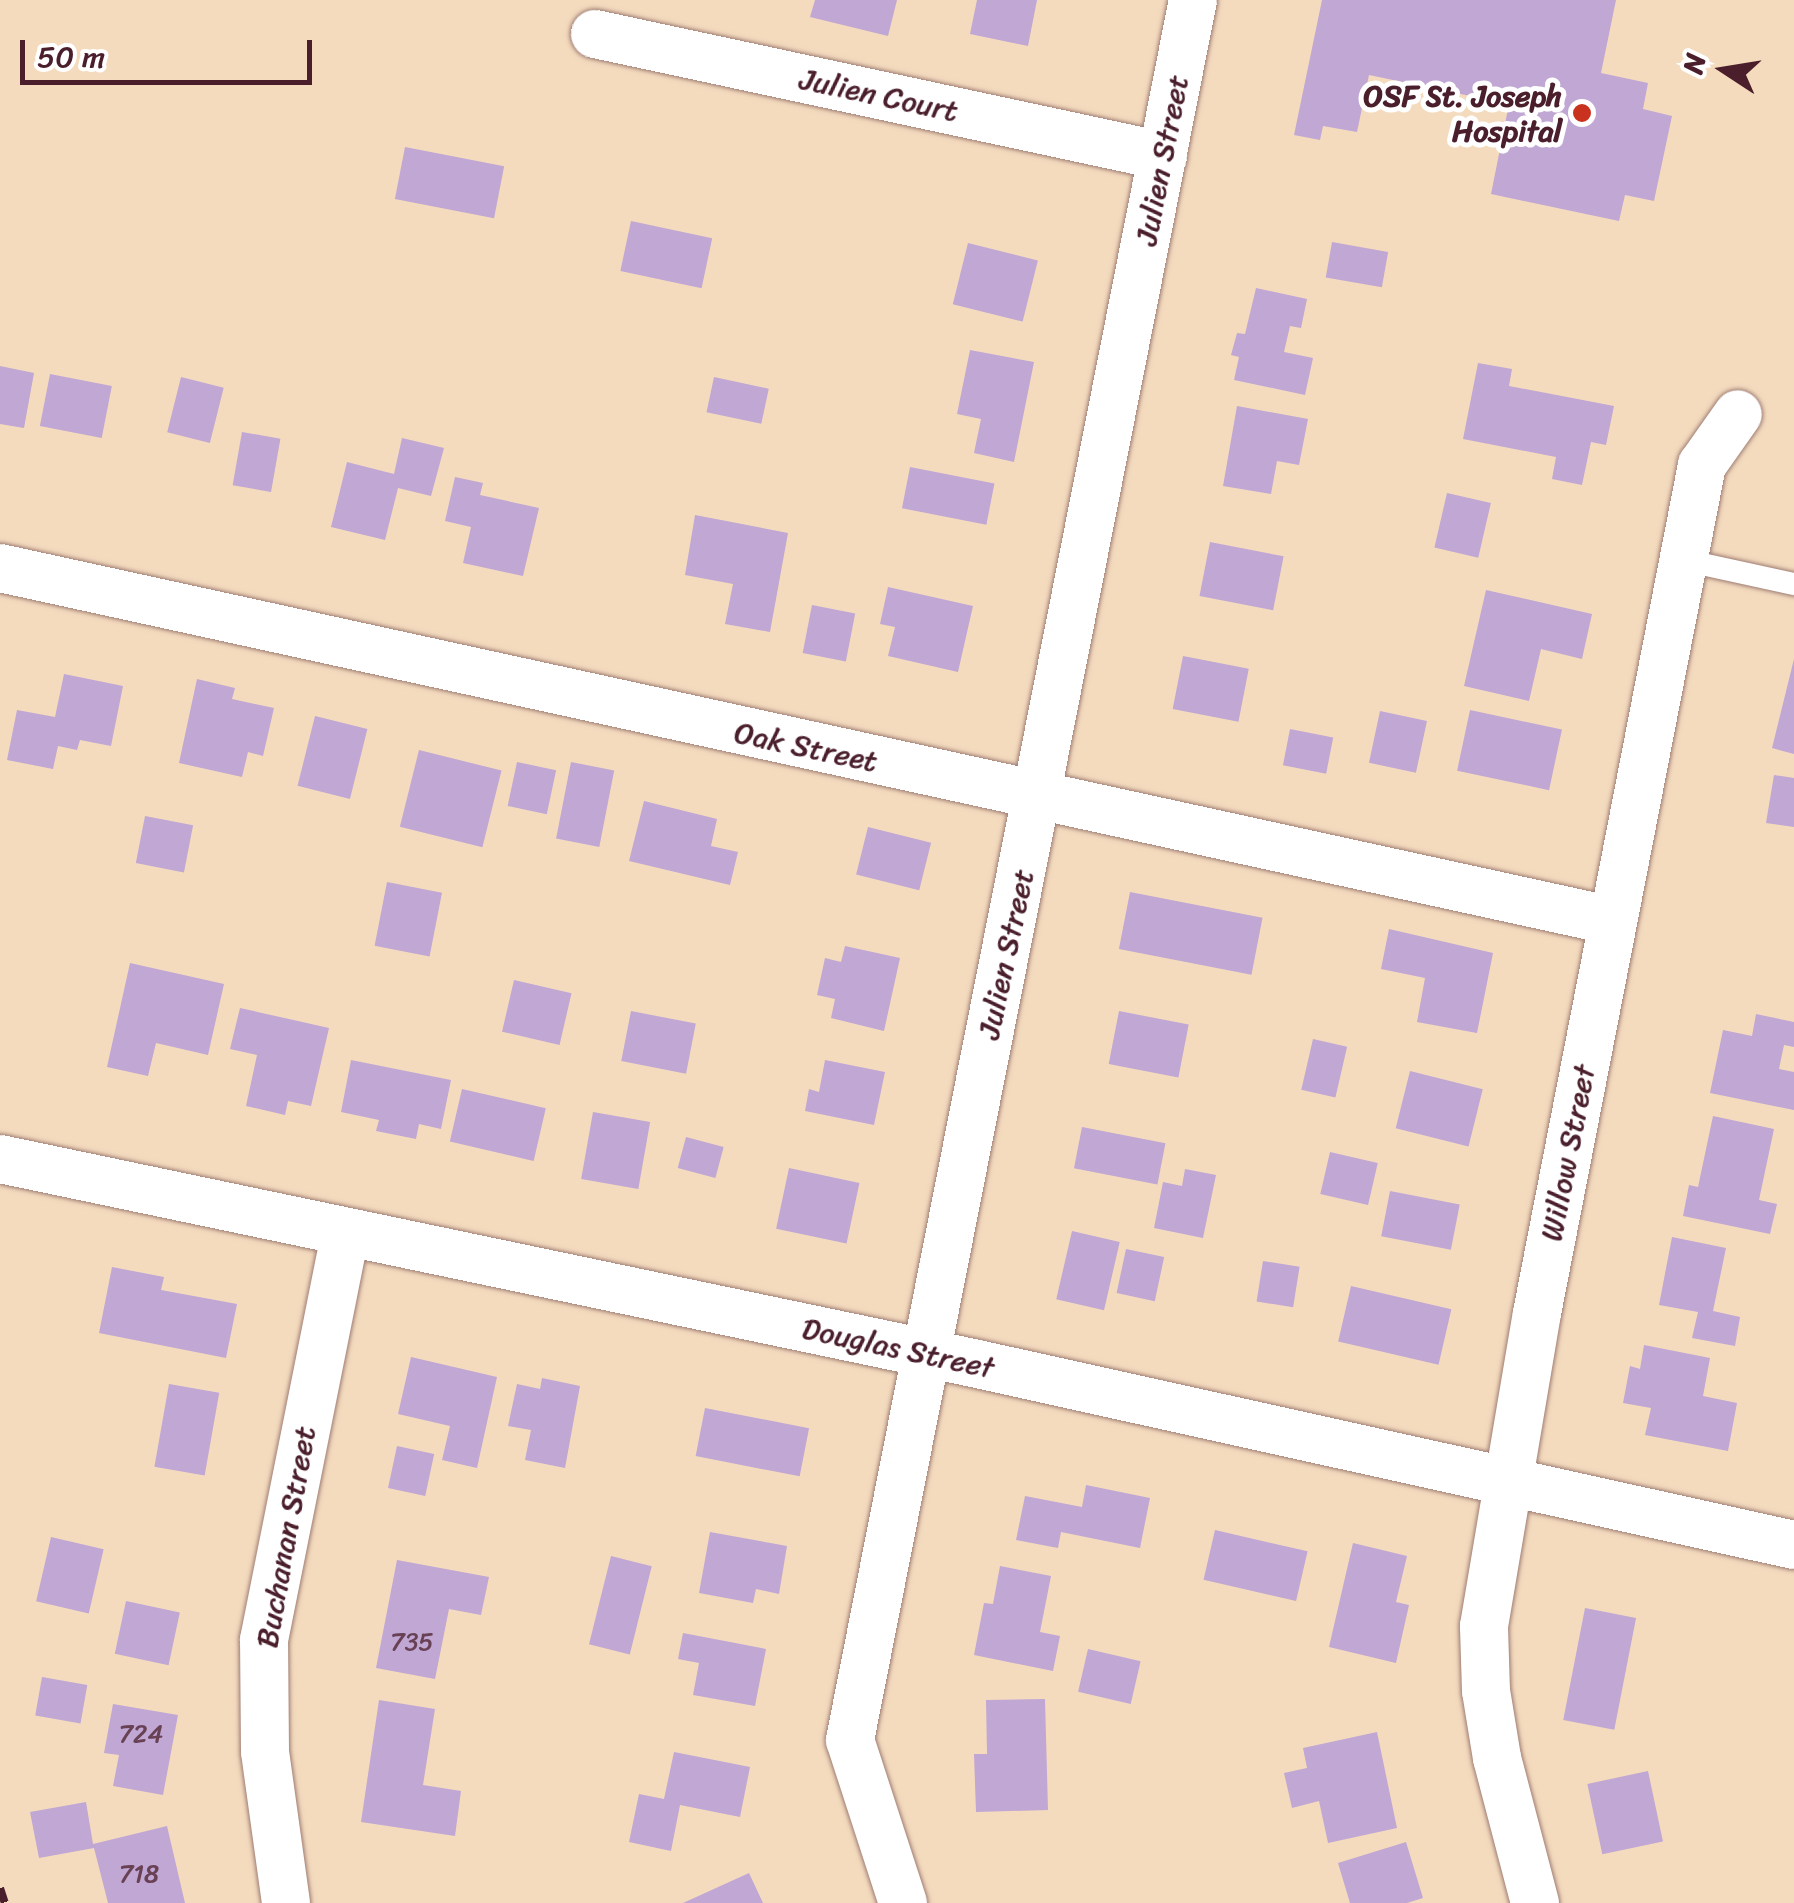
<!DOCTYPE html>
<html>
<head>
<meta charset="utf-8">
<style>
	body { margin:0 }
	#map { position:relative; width:1794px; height:1903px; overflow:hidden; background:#f4dbbe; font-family:Sriracha,sans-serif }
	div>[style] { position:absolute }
	.building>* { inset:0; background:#c0a7d4; transform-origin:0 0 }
	.roads { filter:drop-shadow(0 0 2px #9f7d74) drop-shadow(0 0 2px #9f7d74) }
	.lane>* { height:22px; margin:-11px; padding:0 11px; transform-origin:11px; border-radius:11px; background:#fff }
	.street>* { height:48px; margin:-24px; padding:0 24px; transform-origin:24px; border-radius:24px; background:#fff }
	.rail>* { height:8px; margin-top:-4px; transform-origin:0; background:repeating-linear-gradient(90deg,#4a1f2b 0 15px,transparent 0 23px) }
	.dots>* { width:28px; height:28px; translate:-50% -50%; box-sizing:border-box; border:5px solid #fff; border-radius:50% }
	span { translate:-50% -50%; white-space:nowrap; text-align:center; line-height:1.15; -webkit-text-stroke:10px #fff; paint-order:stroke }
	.number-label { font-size:25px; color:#684155 }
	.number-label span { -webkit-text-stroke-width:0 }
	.street-label { font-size:30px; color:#4a1f2b }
	.poi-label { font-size:30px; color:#4a1f2b; font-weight:700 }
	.right { translate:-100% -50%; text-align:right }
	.north { position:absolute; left:1674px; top:20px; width:100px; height:100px; -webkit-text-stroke:8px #fff; paint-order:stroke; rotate:282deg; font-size:28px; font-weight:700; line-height:40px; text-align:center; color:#4a1f2b }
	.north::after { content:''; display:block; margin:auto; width:35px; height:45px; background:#4a1f2b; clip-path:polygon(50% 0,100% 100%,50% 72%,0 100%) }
	.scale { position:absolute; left:20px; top:40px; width:292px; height:45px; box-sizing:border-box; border:5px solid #4a1f2b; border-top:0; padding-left:12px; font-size:30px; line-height:35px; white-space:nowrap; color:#4a1f2b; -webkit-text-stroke:8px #fff; paint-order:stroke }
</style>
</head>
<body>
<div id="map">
	<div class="building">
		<div style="clip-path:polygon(815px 0,897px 0,888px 36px,810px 17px)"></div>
		<div style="clip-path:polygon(977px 0,1037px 0,1028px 46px,970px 34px)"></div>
		<div style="clip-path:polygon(1322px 0,1616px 0,1601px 73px,1648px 83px,1643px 109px,1672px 116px,1654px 201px,1625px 195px,1619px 221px,1491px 194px,1509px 104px,1369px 75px,1357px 132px,1323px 126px,1320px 140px,1294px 135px)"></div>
		<div style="left:405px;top:147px;width:101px;height:53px;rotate:11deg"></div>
		<div style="left:631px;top:221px;width:83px;height:51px;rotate:12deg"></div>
		<div style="left:1332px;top:242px;width:57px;height:36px;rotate:10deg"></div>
		<div style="left:968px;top:243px;width:72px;height:63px;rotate:14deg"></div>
		<div style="clip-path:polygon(1256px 288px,1307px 299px,1301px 328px,1290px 326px,1284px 352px,1313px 358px,1305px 395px,1234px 380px,1239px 357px,1231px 355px,1237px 333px,1245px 334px)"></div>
		<div style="clip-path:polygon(970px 350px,1034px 362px,1014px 462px,974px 453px,981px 419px,957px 414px)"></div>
		<div style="clip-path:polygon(1478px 363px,1512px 369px,1509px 386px,1614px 406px,1606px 445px,1591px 442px,1582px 485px,1552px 479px,1556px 457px,1463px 439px)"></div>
		<div style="clip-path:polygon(0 366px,34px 373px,24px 428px,0 424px)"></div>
		<div style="left:50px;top:374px;width:63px;height:53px;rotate:11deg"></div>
		<div style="left:181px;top:377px;width:44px;height:57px;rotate:14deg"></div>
		<div style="left:714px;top:377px;width:56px;height:36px;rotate:12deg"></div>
		<div style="clip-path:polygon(1237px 406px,1308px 419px,1299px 465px,1277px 461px,1271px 494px,1223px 486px)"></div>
		<div style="left:242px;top:432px;width:39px;height:54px;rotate:10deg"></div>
		<div style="clip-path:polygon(402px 438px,444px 448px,431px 496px,398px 488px,385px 540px,331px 527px,347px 462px,394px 474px)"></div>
		<div style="left:910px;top:467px;width:86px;height:42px;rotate:11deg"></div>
		<div style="clip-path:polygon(455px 477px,483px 483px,480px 495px,539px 508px,523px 576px,463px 563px,471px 527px,445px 521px)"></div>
		<div style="left:1447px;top:493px;width:45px;height:56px;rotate:13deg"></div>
		<div style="clip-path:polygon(695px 515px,788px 533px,770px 632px,725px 624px,733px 584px,685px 575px)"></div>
		<div style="left:1210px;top:542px;width:75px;height:55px;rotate:11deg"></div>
		<div style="clip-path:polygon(888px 587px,973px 606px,958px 672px,888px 656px,895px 627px,880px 624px)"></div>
		<div style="clip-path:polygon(1486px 590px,1592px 614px,1582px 659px,1541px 649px,1529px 701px,1464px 686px)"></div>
		<div style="left:812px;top:605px;width:44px;height:49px;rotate:11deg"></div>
		<div style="left:1183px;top:656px;width:67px;height:54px;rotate:11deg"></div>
		<div style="clip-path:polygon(1794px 659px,1794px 754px,1772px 748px)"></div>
		<div style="clip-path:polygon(64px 674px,123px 686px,111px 746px,80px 740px,77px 750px,58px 746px,53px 769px,7px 760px,17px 710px,55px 717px)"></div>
		<div style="clip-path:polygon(197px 679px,235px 688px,232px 699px,274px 708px,263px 756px,248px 752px,242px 777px,179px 763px)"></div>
		<div style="left:1470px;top:710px;width:94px;height:62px;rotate:12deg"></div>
		<div style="left:1380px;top:711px;width:48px;height:53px;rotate:12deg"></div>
		<div style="left:315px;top:716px;width:54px;height:72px;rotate:14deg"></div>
		<div style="left:1290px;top:729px;width:44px;height:37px;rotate:11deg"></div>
		<div style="left:419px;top:750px;width:85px;height:79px;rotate:14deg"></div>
		<div style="left:517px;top:762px;width:40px;height:45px;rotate:12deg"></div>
		<div style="left:571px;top:762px;width:44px;height:78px;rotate:11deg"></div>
		<div style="clip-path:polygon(1774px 775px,1794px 778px,1794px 827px,1766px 823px)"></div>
		<div style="clip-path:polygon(644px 801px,717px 819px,711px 846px,738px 852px,730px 885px,629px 861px)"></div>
		<div style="left:145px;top:816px;width:49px;height:48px;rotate:11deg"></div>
		<div style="left:868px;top:827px;width:65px;height:49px;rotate:14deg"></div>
		<div style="left:387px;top:882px;width:56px;height:65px;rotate:11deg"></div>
		<div style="left:1130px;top:892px;width:135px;height:58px;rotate:11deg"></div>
		<div style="clip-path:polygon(1389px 929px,1493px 953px,1477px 1033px,1417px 1022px,1425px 978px,1381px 969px)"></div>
		<div style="clip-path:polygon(845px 946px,900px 958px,884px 1031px,831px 1018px,835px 999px,817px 995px,825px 958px,841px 962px)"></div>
		<div style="clip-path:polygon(130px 963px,224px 984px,208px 1055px,156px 1043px,148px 1076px,107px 1067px)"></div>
		<div style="left:514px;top:980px;width:59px;height:53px;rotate:13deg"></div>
		<div style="clip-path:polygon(240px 1008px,329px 1028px,311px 1106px,288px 1101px,285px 1115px,246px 1106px,257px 1055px,230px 1049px)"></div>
		<div style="left:631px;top:1011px;width:66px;height:51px;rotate:11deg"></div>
		<div style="left:1119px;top:1011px;width:71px;height:54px;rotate:11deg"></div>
		<div style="clip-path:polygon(1756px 1014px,1794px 1022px,1794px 1047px,1784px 1045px,1779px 1069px,1794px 1072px,1794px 1110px,1710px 1093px,1723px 1030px,1752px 1036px)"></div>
		<div style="left:1313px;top:1039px;width:35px;height:52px;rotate:13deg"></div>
		<div style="clip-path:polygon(351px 1060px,451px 1080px,441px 1129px,419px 1124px,416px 1139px,376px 1131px,379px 1120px,341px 1112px)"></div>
		<div style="clip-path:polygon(825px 1060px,885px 1072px,874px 1125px,805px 1111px,809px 1089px,819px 1092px)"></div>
		<div style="left:1410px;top:1071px;width:75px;height:59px;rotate:14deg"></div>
		<div style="left:462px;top:1089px;width:86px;height:54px;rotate:13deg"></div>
		<div style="left:593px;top:1112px;width:58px;height:68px;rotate:10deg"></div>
		<div style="clip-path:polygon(1713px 1116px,1774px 1129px,1759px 1200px,1777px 1204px,1770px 1234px,1683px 1216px,1689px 1185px,1698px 1187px)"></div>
		<div style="left:1082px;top:1127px;width:85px;height:42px;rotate:11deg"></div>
		<div style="left:686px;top:1137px;width:39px;height:32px;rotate:15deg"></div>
		<div style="left:1330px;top:1152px;width:49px;height:43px;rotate:13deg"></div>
		<div style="left:789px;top:1168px;width:72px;height:62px;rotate:12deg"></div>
		<div style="clip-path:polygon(1185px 1169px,1216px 1175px,1203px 1238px,1154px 1228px,1163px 1182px,1182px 1186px)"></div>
		<div style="left:1390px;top:1191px;width:71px;height:46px;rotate:11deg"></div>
		<div style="left:1072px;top:1231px;width:49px;height:70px;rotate:13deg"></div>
		<div style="clip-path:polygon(1672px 1237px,1726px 1248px,1713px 1311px,1740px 1317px,1735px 1346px,1692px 1338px,1698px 1312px,1659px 1305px)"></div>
		<div style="left:1126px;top:1249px;width:39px;height:45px;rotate:12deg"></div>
		<div style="left:1263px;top:1261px;width:37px;height:41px;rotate:9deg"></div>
		<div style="clip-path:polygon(112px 1267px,164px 1277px,161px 1290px,237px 1304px,226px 1358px,99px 1333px)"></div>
		<div style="left:1351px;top:1286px;width:103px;height:57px;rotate:13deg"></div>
		<div style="clip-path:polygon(1644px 1345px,1710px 1358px,1703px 1396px,1737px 1403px,1728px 1451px,1645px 1435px,1651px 1408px,1623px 1403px,1630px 1366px,1640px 1369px)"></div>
		<div style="clip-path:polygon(411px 1357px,497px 1377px,477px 1468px,442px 1460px,450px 1426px,398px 1414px)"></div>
		<div style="clip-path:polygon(542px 1378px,580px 1386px,565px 1468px,525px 1460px,531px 1430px,508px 1426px,517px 1384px,540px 1389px)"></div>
		<div style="left:169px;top:1384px;width:51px;height:84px;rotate:10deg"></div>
		<div style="left:705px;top:1408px;width:106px;height:49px;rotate:11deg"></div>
		<div style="left:397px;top:1446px;width:38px;height:43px;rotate:12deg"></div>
		<div style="clip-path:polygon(1086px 1485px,1150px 1498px,1140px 1548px,1061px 1532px,1058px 1548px,1016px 1540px,1025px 1496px,1082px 1507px)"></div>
		<div style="left:1215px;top:1530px;width:95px;height:51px;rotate:13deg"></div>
		<div style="clip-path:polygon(710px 1532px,787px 1546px,779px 1594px,756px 1589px,753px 1603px,699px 1593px)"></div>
		<div style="left:51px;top:1537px;width:54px;height:66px;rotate:13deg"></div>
		<div style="clip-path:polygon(1353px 1543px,1407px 1556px,1396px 1602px,1409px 1605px,1396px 1663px,1329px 1647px)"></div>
		<div style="left:611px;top:1556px;width:42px;height:91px;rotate:14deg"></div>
		<div style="clip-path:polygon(397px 1560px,489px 1577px,481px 1615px,449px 1609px,435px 1679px,376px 1668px)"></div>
		<div style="clip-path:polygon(1000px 1566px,1051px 1576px,1040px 1632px,1060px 1636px,1053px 1671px,974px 1655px,984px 1603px,993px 1604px)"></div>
		<div style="left:126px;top:1601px;width:55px;height:54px;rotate:12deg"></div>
		<div style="left:1585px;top:1608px;width:52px;height:114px;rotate:11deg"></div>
		<div style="clip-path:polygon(683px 1633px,766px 1649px,755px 1706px,693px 1695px,699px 1663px,678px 1659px)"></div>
		<div style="left:1088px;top:1649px;width:54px;height:44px;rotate:13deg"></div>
		<div style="left:42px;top:1677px;width:46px;height:39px;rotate:10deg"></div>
		<div style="clip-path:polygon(1045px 1699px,1048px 1810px,976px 1812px,974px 1754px,987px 1754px,986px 1700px)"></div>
		<div style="clip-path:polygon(379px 1700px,435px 1709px,423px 1785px,461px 1791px,455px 1836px,361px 1822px)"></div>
		<div style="clip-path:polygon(113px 1704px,178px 1715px,163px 1795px,113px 1786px,119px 1755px,104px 1753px)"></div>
		<div style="clip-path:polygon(1377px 1732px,1397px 1828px,1328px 1843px,1319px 1801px,1292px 1808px,1284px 1773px,1307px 1768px,1303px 1748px)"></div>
		<div style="clip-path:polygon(674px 1752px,750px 1767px,740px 1817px,680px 1805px,671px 1851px,629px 1842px,639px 1794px,664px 1799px)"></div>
		<div style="left:1648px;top:1771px;width:72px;height:62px;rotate:78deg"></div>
		<div style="clip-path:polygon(86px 1802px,93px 1844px,167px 1826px,185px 1903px,108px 1903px,94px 1848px,39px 1858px,30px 1812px)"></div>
		<div style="clip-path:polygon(1406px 1842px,1423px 1898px,1407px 1903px,1350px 1903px,1338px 1863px)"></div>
		<div style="clip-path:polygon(749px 1873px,763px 1903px,683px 1903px)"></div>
	</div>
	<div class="roads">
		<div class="lane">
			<div style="left:1684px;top:560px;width:113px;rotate:12.3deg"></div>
		</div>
		<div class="street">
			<div style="left:595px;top:34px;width:581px;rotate:12.12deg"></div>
			<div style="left:0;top:568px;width:1651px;rotate:12.34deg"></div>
			<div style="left:0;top:1159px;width:994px;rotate:11.84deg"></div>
			<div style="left:973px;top:1363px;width:841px;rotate:12.5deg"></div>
			<div style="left:286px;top:1903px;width:153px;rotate:-97.9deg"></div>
			<div style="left:265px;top:1751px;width:111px;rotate:-90.5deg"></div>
			<div style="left:264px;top:1640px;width:414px;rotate:-78.7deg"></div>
			<div style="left:903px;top:1903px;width:171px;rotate:-108deg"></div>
			<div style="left:850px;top:1740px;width:1773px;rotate:-78.85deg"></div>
			<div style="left:1535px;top:1903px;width:150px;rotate:-104.7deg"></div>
			<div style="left:1497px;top:1758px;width:68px;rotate:-99.3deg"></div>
			<div style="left:1486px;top:1691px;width:65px;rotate:-91.8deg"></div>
			<div style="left:1484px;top:1626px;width:317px;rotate:-80.4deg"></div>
			<div style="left:1537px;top:1313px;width:864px;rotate:-78.99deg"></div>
			<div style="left:1702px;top:465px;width:62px;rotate:-54.8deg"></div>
		</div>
	</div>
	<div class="rail">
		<div style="left:0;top:1888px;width:16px;rotate:72deg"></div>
	</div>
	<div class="dots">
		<div style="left:1582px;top:113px;background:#c8321e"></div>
	</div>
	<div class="number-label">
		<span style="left:412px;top:1642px">735</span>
		<span style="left:141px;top:1734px">724</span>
		<span style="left:139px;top:1874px">718</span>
	</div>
	<div class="street-label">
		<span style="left:879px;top:95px;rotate:12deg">Julien Court</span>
		<span style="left:1162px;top:160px;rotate:-79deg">Julien Street</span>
		<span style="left:806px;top:747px;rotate:12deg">Oak Street</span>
		<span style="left:1006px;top:954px;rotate:-78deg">Julien Street</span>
		<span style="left:1568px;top:1153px;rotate:-79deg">Willow Street</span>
		<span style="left:898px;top:1348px;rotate:12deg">Douglas Street</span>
		<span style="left:286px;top:1537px;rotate:-80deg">Buchanan Street</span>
	</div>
	<div class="poi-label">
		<span class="right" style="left:1562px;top:113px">OSF St. Joseph<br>Hospital</span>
	</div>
	<div class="north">N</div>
	<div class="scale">50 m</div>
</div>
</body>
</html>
